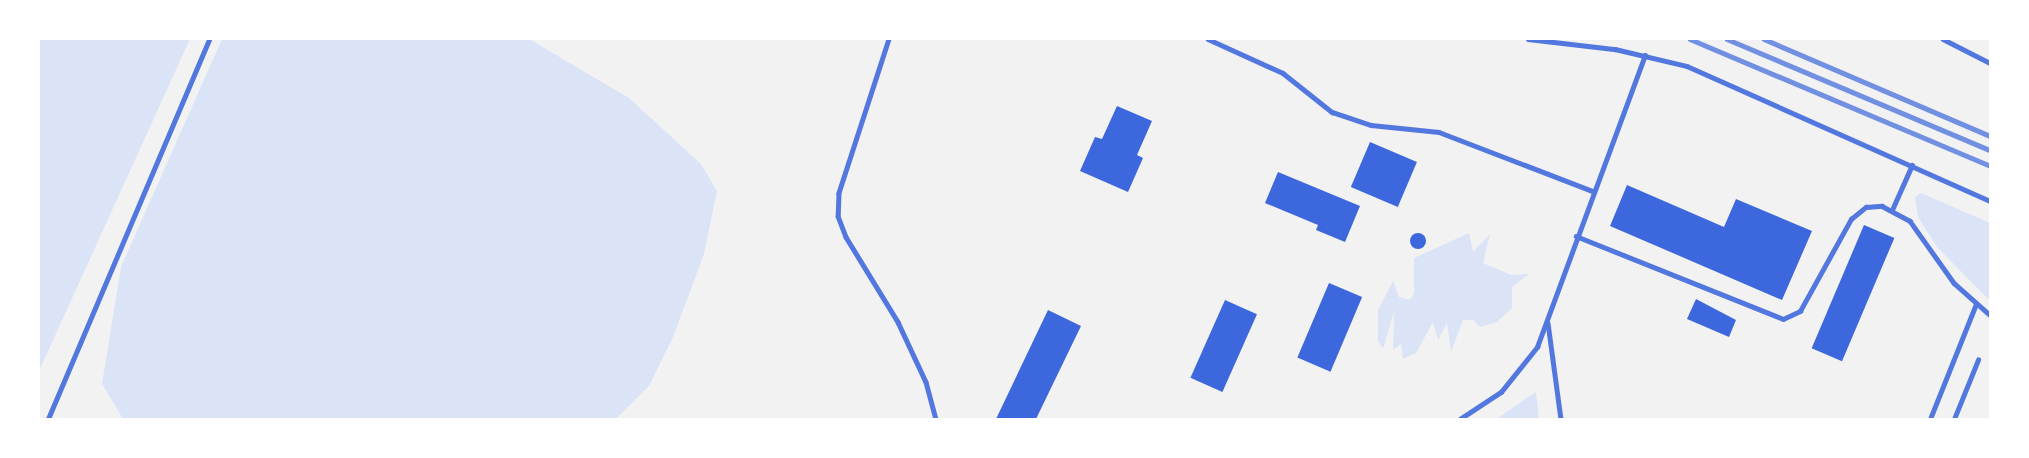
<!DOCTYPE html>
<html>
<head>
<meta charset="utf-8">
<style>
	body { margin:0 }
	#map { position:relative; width:2029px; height:458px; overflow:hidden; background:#f2f2f2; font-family:Manrope,sans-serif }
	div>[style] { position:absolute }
	.green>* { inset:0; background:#dbe4f7 }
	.building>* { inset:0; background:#3d67dc; transform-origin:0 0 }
	.round { border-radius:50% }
	.service>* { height:4.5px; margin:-2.25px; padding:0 2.25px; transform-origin:2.25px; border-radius:2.25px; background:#5277de }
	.rail>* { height:4.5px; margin:-2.25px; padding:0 2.25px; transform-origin:2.25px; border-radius:2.25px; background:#7290e2 }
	span { translate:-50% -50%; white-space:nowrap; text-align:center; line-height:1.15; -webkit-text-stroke:5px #fff; paint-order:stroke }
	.frame { position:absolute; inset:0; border:40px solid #fff; pointer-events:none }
</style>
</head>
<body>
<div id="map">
	<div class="green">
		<div style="clip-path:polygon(39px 39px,190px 39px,39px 371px)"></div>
		<div style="clip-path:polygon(222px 39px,529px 39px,629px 98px,701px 164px,717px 191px,704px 254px,673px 337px,649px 386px,616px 419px,123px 419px,102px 384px,121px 267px)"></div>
		<div style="clip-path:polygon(1921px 193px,1990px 223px,1990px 301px,1937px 247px,1918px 217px,1915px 197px)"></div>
		<div style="clip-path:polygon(1469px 233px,1473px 252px,1490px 234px,1483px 263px,1511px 275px,1529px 274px,1512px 287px,1512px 308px,1497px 322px,1480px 327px,1473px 320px,1463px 320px,1451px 352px,1447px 323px,1438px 340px,1433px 322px,1416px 353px,1403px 359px,1401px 344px,1393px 350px,1394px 312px,1383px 349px,1378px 341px,1378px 310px,1393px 281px,1399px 297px,1410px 300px,1414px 293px,1414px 258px)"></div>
		<div style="clip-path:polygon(1536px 392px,1539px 419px,1496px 419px)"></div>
	</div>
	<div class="building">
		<div style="clip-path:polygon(1117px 106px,1152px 121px,1137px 155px,1143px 158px,1128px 192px,1080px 171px,1095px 137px,1102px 139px)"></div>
		<div style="left:1370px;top:142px;width:51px;height:49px;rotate:23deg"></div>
		<div style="clip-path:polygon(1278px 172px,1360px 206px,1345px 242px,1316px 230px,1318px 225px,1265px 203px)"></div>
		<div style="clip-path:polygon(1627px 185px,1724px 227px,1736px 199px,1812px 231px,1782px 300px,1610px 226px)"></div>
		<div style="left:1864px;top:225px;width:33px;height:134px;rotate:23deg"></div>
		<div class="round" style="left:1410px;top:233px;width:16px;height:16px"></div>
		<div style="left:1329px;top:283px;width:36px;height:81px;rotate:23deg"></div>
		<div style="clip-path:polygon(1696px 299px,1736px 320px,1729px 337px,1687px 319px)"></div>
		<div style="left:1225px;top:300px;width:35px;height:85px;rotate:24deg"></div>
		<div style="clip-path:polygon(1048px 310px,1081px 326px,1036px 419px,996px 419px)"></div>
	</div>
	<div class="service">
		<div style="left:889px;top:39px;width:162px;rotate:108deg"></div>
		<div style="left:839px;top:193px;width:23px;rotate:92deg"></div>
		<div style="left:838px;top:216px;width:22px;rotate:69deg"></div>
		<div style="left:846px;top:237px;width:100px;rotate:58.5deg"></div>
		<div style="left:898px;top:322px;width:66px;rotate:65deg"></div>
		<div style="left:926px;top:382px;width:38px;rotate:75deg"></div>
		<div style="left:1208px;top:39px;width:82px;rotate:24.4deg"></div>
		<div style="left:1283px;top:73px;width:63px;rotate:38.5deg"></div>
		<div style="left:1332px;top:112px;width:41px;rotate:18.4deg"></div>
		<div style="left:1371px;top:125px;width:68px;rotate:5.9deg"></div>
		<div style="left:1439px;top:132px;width:165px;rotate:21deg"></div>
		<div style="left:1528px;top:39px;width:88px;rotate:6.6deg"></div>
		<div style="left:1615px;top:49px;width:74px;rotate:13.3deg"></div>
		<div style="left:1687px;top:66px;width:332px;rotate:24deg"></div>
		<div style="left:1943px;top:39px;width:53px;rotate:27.1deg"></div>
		<div style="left:1892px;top:210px;width:49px;rotate:-66deg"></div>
		<div style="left:1576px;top:236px;width:223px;rotate:21.8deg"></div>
		<div style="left:1783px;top:319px;width:19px;rotate:-25deg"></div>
		<div style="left:1800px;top:311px;width:105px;rotate:-61deg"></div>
		<div style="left:1851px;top:219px;width:19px;rotate:-39deg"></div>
		<div style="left:1866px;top:207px;width:16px;rotate:-4deg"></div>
		<div style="left:1882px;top:206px;width:32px;rotate:28deg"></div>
		<div style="left:1910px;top:221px;width:76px;rotate:54.6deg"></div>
		<div style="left:1954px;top:283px;width:48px;rotate:41.6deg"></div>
		<div style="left:1548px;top:323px;width:97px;rotate:82.3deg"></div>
		<div style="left:48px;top:419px;width:413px;rotate:-67deg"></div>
		<div style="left:1460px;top:419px;width:49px;rotate:-33.4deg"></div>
		<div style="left:1501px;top:392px;width:58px;rotate:-51.3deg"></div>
		<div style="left:1537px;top:347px;width:311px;rotate:-69.7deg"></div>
		<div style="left:1930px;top:419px;width:124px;rotate:-68.2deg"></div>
		<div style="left:1954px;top:419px;width:64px;rotate:-67.9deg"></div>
	</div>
	<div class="rail">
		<div style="left:1690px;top:39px;width:326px;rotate:22.9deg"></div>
		<div style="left:1727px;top:39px;width:285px;rotate:22.9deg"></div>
		<div style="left:1764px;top:39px;width:246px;rotate:23.2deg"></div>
	</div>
	<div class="frame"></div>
</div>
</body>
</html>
